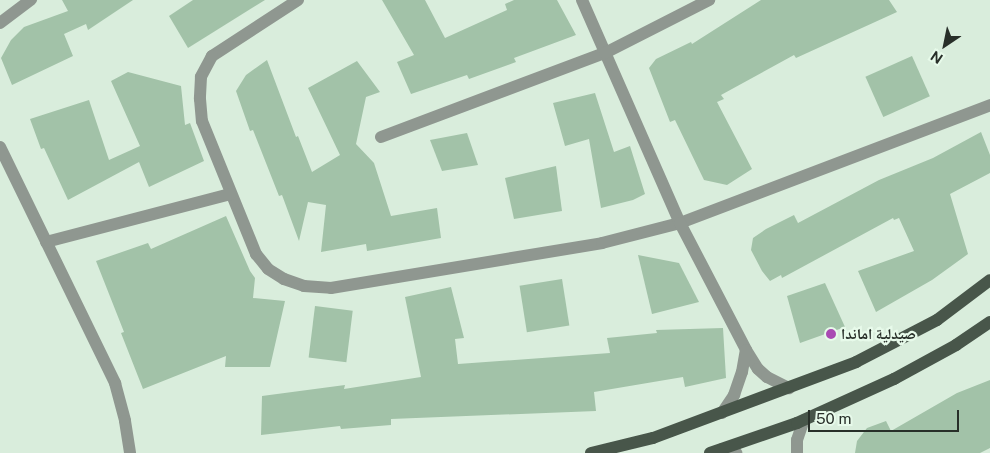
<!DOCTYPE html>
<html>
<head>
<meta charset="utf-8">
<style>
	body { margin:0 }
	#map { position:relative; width:990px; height:453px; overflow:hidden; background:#d9eddc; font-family:"Public Sans","Noto Naskh Arabic",sans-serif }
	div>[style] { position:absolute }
	.building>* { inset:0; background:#a2c2a8; transform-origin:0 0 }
	.street>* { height:12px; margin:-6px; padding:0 6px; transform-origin:6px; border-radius:6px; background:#8f9790 }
	.primary>* { height:12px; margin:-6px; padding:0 6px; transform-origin:6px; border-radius:6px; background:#48564a }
	.dots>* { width:14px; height:14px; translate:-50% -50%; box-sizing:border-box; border:2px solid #e7faea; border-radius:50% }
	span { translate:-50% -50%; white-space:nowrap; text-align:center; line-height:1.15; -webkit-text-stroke:4.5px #e7faea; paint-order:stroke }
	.poi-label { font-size:15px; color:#282f29; font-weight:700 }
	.left { translate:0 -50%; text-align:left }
	.north { position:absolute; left:920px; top:20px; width:50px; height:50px; -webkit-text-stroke:4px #e7faea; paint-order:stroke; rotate:214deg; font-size:14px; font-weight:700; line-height:20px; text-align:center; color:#282f29 }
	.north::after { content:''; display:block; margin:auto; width:18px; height:22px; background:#282f29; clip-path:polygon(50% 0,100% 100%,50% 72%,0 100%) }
	.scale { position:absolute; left:808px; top:410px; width:151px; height:22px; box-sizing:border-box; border:2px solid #282f29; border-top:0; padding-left:6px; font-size:15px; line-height:18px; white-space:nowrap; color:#282f29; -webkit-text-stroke:4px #e7faea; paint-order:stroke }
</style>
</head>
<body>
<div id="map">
	<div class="building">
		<div style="clip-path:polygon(62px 0,133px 0,88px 30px,86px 24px,64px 34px,73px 56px,12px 85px,1px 58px,11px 40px,24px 27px,68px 11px)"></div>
		<div style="clip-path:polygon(193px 0,265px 0,188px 48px,169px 16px)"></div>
		<div style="clip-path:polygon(382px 0,425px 0,445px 38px,507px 10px,505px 4px,514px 0,557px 0,576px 35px,514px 58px,516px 62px,469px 79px,467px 75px,411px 94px,397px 62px,414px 55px)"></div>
		<div style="clip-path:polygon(761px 0,889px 0,897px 12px,796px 58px,794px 55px,721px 95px,724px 99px,717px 102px,752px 169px,727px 185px,704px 180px,675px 120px,670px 122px,649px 68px,656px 59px,691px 42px,692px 44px)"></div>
		<div style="left:912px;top:56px;width:44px;height:51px;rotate:66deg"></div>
		<div style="clip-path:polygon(267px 60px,296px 137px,298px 136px,312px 172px,340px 155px,308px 88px,357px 61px,380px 92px,366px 97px,356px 144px,374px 163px,391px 216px,437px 208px,441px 238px,367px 251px,366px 244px,321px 252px,326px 205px,308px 202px,299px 241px,282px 195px,279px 196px,253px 130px,250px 131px,236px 91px,246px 75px)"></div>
		<div style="clip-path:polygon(128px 72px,181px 86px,185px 125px,190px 123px,204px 161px,149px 187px,139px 162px,68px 200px,44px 148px,41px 149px,30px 119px,89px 100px,109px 160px,140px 146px,111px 81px)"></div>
		<div style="clip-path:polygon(595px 93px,614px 152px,630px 146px,645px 194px,633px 200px,601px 208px,589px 139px,565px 146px,553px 103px)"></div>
		<div style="clip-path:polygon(981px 132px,990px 155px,990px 173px,950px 194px,968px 254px,932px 280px,876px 312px,858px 271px,914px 251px,899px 218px,894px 220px,893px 218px,782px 278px,781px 275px,770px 281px,762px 271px,751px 250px,753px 238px,766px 229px,794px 215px,798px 223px,879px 180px,933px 158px)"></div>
		<div style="clip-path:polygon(467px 133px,478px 165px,442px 171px,430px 140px)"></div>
		<div style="clip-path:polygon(556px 166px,562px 211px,514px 219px,505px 178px)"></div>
		<div style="clip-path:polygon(226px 216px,250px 271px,255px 278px,253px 298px,285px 301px,270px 367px,225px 367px,226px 356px,143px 389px,121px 333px,124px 332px,96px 261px,148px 243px,151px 249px)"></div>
		<div style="clip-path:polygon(638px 255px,679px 263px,699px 302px,652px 314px)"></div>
		<div style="left:562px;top:279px;width:47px;height:43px;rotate:81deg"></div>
		<div style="clip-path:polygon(825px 283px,845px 327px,800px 343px,787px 296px)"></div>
		<div style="clip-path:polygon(451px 287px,464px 338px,455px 339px,458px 364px,610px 353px,607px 338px,657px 333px,656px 330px,723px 328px,726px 378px,685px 387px,683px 377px,594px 392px,596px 411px,391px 419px,391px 425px,341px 429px,340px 426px,261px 435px,262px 396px,345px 385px,344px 389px,421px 377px,405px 297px)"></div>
		<div style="left:315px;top:306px;width:38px;height:52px;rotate:7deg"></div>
		<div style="clip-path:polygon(990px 380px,990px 448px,980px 453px,855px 453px,857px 441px,867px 428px,886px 421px,891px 431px,957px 393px)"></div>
	</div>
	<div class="street">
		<div style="left:298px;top:0;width:103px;rotate:146.9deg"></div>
		<div style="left:212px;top:56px;width:24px;rotate:118deg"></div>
		<div style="left:201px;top:77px;width:22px;rotate:93deg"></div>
		<div style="left:200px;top:99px;width:22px;rotate:85deg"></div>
		<div style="left:202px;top:121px;width:144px;rotate:67.9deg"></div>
		<div style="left:256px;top:254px;width:19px;rotate:51deg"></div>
		<div style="left:268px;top:269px;width:19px;rotate:32deg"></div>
		<div style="left:284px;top:279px;width:21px;rotate:19deg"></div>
		<div style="left:304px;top:286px;width:27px;rotate:4deg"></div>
		<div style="left:331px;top:288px;width:275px;rotate:-9.4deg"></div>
		<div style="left:602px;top:243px;width:81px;rotate:-14.4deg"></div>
		<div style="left:680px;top:223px;width:332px;rotate:-20.8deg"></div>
		<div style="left:582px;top:0;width:244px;rotate:66.3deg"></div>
		<div style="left:680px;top:223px;width:143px;rotate:62.5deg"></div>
		<div style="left:746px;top:350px;width:22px;rotate:58deg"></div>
		<div style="left:758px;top:369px;width:12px;rotate:42deg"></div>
		<div style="left:767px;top:377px;width:25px;rotate:27deg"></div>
		<div style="left:0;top:23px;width:39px;rotate:-37deg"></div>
		<div style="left:381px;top:137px;width:239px;rotate:-20.6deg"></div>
		<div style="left:605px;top:53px;width:117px;rotate:-27deg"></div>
		<div style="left:0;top:147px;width:263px;rotate:64deg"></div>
		<div style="left:115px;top:383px;width:39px;rotate:75deg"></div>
		<div style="left:125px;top:421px;width:32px;rotate:81deg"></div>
		<div style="left:46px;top:242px;width:190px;rotate:-14.6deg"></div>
		<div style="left:722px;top:413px;width:22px;rotate:-56deg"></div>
		<div style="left:734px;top:395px;width:24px;rotate:-71deg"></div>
		<div style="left:742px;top:372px;width:22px;rotate:-80deg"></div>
		<div style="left:722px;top:449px;width:15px;rotate:16deg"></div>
		<div style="left:797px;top:453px;width:13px;rotate:-90deg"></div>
		<div style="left:797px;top:440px;width:21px;rotate:-71deg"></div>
	</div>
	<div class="primary">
		<div style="left:591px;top:453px;width:64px;rotate:-13.6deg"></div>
		<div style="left:653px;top:438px;width:217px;rotate:-20.5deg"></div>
		<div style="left:856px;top:362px;width:91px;rotate:-27.4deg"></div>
		<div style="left:937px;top:320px;width:66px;rotate:-37deg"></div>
		<div style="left:710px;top:453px;width:92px;rotate:-19deg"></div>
		<div style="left:797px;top:423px;width:107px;rotate:-24.4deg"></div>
		<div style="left:894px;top:379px;width:71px;rotate:-28.7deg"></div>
		<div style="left:956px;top:345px;width:41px;rotate:-34.1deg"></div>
	</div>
	<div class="dots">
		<div style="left:831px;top:334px;background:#a94ab3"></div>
	</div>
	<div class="poi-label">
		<span class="left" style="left:841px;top:334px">صيدلية اماندا</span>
	</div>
	<div class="north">N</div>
	<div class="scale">50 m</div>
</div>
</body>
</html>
